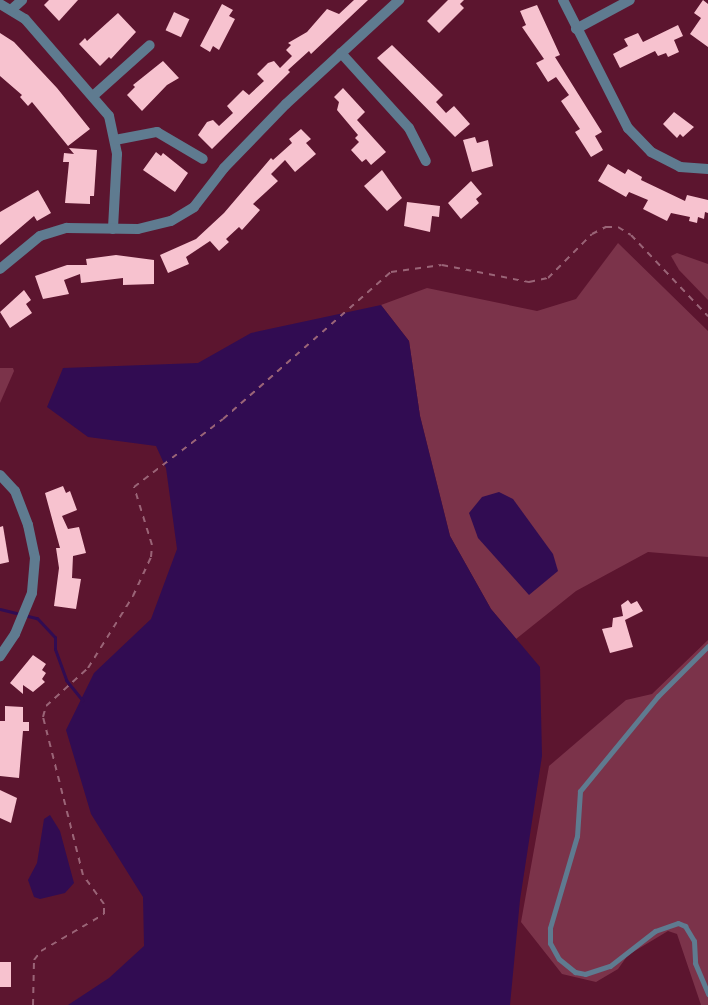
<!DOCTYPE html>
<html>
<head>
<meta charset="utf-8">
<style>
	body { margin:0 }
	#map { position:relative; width:708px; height:1005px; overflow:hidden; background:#5c152f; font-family:Commissioner,sans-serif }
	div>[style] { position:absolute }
	.green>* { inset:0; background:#7b334a }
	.water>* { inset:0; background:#310c52 }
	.stream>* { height:3px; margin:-1.5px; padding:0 1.5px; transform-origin:1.5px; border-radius:1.5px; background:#310c52 }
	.building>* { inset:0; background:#f7c2cf; transform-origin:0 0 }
	.path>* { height:2px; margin-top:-1px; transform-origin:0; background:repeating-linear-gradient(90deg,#9a6477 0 6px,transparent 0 12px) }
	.service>* { height:5px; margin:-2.5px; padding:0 2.5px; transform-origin:2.5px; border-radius:2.5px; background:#5f7b90 }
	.minor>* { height:10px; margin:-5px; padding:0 5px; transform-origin:5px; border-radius:5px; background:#5f7b90 }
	span { translate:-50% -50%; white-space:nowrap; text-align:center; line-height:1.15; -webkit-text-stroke:8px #5c152f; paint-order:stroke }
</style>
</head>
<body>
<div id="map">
	<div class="green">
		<div style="clip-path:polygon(618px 243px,708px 331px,708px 557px,648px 552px,576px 591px,516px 639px,491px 609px,450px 536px,420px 416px,409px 341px,381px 305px,427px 288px,537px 311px,576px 299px)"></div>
		<div style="clip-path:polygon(677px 253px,708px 264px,708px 300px,679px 270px,671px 256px)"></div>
		<div style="clip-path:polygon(0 368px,13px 368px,14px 371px,0 403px)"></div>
		<div style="clip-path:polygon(708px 640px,708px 1005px,701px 1005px,677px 934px,668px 931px,628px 955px,618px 969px,596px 982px,562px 974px,521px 922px,549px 766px,626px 700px,652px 694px)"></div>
	</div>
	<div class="water">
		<div style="clip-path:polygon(381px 305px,409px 341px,420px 416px,450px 536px,491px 609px,540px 667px,542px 756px,520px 900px,510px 1005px,68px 1005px,109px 978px,144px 946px,143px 897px,91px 814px,66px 730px,94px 673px,151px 619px,177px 549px,166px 468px,156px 446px,88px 437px,47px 407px,63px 368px,198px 363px,251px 333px)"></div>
		<div style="clip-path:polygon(499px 492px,513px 499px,553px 554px,558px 571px,529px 595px,478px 538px,469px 513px,482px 497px)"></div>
		<div style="clip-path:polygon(50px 815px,60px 831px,74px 883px,65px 893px,40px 899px,34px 897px,28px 880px,37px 863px,44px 819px)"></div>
	</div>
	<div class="stream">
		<div style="left:0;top:609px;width:38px;rotate:14deg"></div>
		<div style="left:37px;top:618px;width:26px;rotate:47deg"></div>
		<div style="left:55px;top:637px;width:12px;rotate:90deg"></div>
		<div style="left:55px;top:649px;width:33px;rotate:70deg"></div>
		<div style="left:66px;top:680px;width:26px;rotate:51deg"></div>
	</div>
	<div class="building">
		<div style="clip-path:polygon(49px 0,78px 0,59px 21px,44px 5px)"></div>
		<div style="clip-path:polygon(354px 0,368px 0,311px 54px,309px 51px,288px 70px,290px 72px,212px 149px,198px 135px,207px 122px,213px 120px,219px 126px,233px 113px,227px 106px,243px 90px,249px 95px,264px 81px,257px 74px,268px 63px,274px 61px,280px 68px,292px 56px,286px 50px,291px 45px,288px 43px,307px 32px,327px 9px,339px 14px)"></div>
		<div style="clip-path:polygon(448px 0,464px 0,460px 4px,464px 8px,439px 33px,427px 21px)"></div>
		<div style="clip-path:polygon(703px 0,708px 4px,708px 47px,690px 34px,701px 18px,694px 13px)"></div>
		<div style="clip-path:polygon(222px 4px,233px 10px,229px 16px,235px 19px,219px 50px,213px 46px,210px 52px,200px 46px)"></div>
		<div style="clip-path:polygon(537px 5px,560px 55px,555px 57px,602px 132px,595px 136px,603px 150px,591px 157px,575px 132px,580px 129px,561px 101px,569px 95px,556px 77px,548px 82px,536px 63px,544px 59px,522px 27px,526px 25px,520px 11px)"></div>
		<div style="left:174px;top:12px;width:17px;height:20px;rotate:25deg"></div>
		<div style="clip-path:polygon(118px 13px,136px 32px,111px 59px,109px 57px,100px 66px,79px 44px,85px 38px,87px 41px)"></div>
		<div style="clip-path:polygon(678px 25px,683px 36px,674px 40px,679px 52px,668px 57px,666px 53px,658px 56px,655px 51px,620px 68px,613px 54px,628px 46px,624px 39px,638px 33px,643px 42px)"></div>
		<div style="clip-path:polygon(0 33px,14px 42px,57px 88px,90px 129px,68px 146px,32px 102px,28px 106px,20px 97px,22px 95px,0 76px)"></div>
		<div style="clip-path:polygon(392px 45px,443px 95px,436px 102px,446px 113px,454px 106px,470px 124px,455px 137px,377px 58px)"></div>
		<div style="clip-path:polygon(163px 61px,179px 78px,167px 85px,142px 111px,127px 95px,135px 87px,133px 85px)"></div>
		<div style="clip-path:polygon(343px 88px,365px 112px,357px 120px,386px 152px,371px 165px,366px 159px,362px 162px,351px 150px,359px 142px,355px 138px,358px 135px,337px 110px,339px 102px,334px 97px)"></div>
		<div style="clip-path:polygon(674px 112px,694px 127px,683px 137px,680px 134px,677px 138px,663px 124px)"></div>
		<div style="clip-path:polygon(301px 129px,311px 139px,306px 143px,316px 154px,295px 172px,285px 160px,271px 174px,278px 181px,253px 204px,260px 210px,242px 230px,239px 227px,226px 239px,229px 242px,219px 251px,210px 241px,186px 257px,189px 264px,168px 273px,160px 255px,196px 239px,224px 213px,271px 158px,273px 160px,292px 143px,289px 139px)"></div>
		<div style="clip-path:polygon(475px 137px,477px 143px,488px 140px,493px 166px,472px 172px,463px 140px)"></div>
		<div style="clip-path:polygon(69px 148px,97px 150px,94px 196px,90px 196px,90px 204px,65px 203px,69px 162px,63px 162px,64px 153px,74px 154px)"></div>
		<div style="clip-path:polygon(156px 152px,161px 156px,163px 153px,188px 173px,175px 192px,143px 170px)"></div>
		<div style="clip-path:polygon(608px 164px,625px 174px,628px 169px,642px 177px,641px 180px,685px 201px,687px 195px,708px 200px,708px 213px,705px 212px,704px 219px,698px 217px,697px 223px,689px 221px,690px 217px,671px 213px,667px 221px,643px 209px,648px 200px,629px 192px,626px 197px,598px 181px)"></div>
		<div style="clip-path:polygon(382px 170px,402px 198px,387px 211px,364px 186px)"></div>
		<div style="clip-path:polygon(471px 181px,482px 194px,476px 199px,479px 203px,461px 219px,448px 203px)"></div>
		<div style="clip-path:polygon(38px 190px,51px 213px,37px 221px,34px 216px,0 245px,0 212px)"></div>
		<div style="clip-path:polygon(407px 202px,440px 206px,439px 217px,432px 216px,430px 232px,404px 226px)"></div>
		<div style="clip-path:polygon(116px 255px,154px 260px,154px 284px,123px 285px,123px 278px,81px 283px,80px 274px,64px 280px,69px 294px,43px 299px,35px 276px,67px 265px,87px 265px,86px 259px)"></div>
		<div style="clip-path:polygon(24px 290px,31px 300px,26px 304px,32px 313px,10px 328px,0 312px)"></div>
		<div style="clip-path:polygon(63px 486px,66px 493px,70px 491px,77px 510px,62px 516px,68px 529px,79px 527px,86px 553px,73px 556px,72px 578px,81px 579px,76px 609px,54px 606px,59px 568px,56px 548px,60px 548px,45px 493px)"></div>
		<div style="clip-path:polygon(3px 526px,9px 562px,0 564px,0 527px)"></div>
		<div style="clip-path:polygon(628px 600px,631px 604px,637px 601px,643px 611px,625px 620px,633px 647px,610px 653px,602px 629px,612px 627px,613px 618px,623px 616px,621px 605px)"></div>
		<div style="clip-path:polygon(33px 655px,46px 664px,42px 670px,46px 673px,42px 679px,45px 682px,33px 692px,23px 685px,23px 694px,10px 683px)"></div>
		<div style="clip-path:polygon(5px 706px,23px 707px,23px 722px,29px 722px,29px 731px,23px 731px,19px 778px,0 776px,0 721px,5px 721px)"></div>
		<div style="clip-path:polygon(0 790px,17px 798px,11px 823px,0 818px)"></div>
		<div style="left:0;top:962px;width:11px;height:25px"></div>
	</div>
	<div class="path">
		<div style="left:33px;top:1005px;width:45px;rotate:-88.7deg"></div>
		<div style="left:34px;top:960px;width:11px;rotate:-52deg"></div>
		<div style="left:41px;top:951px;width:73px;rotate:-30.4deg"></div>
		<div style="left:104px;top:914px;width:10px;rotate:-90deg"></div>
		<div style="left:104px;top:904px;width:36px;rotate:-126deg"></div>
		<div style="left:83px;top:875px;width:163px;rotate:-104.2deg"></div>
		<div style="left:43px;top:717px;width:11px;rotate:-75deg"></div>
		<div style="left:46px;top:706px;width:57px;rotate:-42.1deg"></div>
		<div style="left:88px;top:668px;width:85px;rotate:-58deg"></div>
		<div style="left:133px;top:596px;width:43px;rotate:-65.2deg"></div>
		<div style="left:151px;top:557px;width:12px;rotate:-85deg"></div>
		<div style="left:152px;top:545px;width:61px;rotate:-107.2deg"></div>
		<div style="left:134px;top:487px;width:112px;rotate:-37.4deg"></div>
		<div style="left:223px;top:419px;width:223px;rotate:-41.2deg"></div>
		<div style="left:391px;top:272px;width:51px;rotate:-7.8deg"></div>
		<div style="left:442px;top:265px;width:89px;rotate:11.1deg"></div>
		<div style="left:529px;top:282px;width:19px;rotate:-12deg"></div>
		<div style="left:548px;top:278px;width:62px;rotate:-45deg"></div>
		<div style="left:592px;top:234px;width:16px;rotate:-27deg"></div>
		<div style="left:606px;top:227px;width:12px"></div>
		<div style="left:618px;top:227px;width:15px;rotate:32deg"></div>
		<div style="left:631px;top:235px;width:112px;rotate:46.5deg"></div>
	</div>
	<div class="service">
		<div style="left:708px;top:646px;width:71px;rotate:135deg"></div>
		<div style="left:658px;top:696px;width:123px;rotate:129.4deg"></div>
		<div style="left:580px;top:791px;width:45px;rotate:93.8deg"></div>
		<div style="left:577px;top:836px;width:96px;rotate:106.4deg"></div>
		<div style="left:550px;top:928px;width:15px;rotate:90deg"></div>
		<div style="left:550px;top:943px;width:18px;rotate:61deg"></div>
		<div style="left:559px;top:959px;width:21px;rotate:39deg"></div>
		<div style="left:575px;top:972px;width:10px;rotate:11deg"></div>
		<div style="left:585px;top:974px;width:26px;rotate:-18deg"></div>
		<div style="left:610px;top:966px;width:57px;rotate:-37.9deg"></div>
		<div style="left:655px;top:931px;width:24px;rotate:-19deg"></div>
		<div style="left:678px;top:923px;width:8px;rotate:23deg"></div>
		<div style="left:685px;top:926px;width:17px;rotate:59deg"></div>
		<div style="left:694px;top:941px;width:22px;rotate:87deg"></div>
		<div style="left:695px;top:963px;width:34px;rotate:67deg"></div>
	</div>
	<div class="minor">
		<div style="left:563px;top:0;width:144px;rotate:63.1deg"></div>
		<div style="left:628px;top:128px;width:33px;rotate:46deg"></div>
		<div style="left:651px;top:152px;width:33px;rotate:27deg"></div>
		<div style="left:680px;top:167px;width:28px;rotate:4deg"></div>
		<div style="left:0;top:4px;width:29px;rotate:31deg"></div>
		<div style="left:25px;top:19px;width:128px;rotate:49.1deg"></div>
		<div style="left:109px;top:116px;width:39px;rotate:78deg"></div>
		<div style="left:117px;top:154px;width:75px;rotate:93.1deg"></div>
		<div style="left:11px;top:10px;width:15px;rotate:-42deg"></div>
		<div style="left:576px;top:29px;width:61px;rotate:-28.2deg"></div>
		<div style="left:341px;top:53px;width:101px;rotate:47.8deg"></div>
		<div style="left:409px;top:128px;width:37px;rotate:63deg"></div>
		<div style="left:93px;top:96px;width:76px;rotate:-41.8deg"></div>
		<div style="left:115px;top:140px;width:43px;rotate:-10.8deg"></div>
		<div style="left:157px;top:132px;width:53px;rotate:30.4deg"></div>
		<div style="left:0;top:269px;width:52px;rotate:-39.5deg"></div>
		<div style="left:40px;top:236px;width:28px;rotate:-17deg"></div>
		<div style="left:67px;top:228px;width:71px;rotate:0.8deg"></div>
		<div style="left:138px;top:229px;width:34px;rotate:-14deg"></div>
		<div style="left:171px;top:221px;width:27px;rotate:-31deg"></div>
		<div style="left:194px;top:207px;width:49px;rotate:-52.4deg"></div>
		<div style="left:224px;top:168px;width:89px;rotate:-45.9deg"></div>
		<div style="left:286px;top:104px;width:154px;rotate:-42.6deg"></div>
		<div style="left:0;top:475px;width:22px;rotate:47deg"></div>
		<div style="left:15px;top:491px;width:36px;rotate:69deg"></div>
		<div style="left:28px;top:525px;width:34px;rotate:78deg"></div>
		<div style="left:35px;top:558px;width:35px;rotate:95deg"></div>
		<div style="left:32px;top:593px;width:44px;rotate:112.5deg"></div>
		<div style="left:15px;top:634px;width:27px;rotate:124deg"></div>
	</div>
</div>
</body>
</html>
